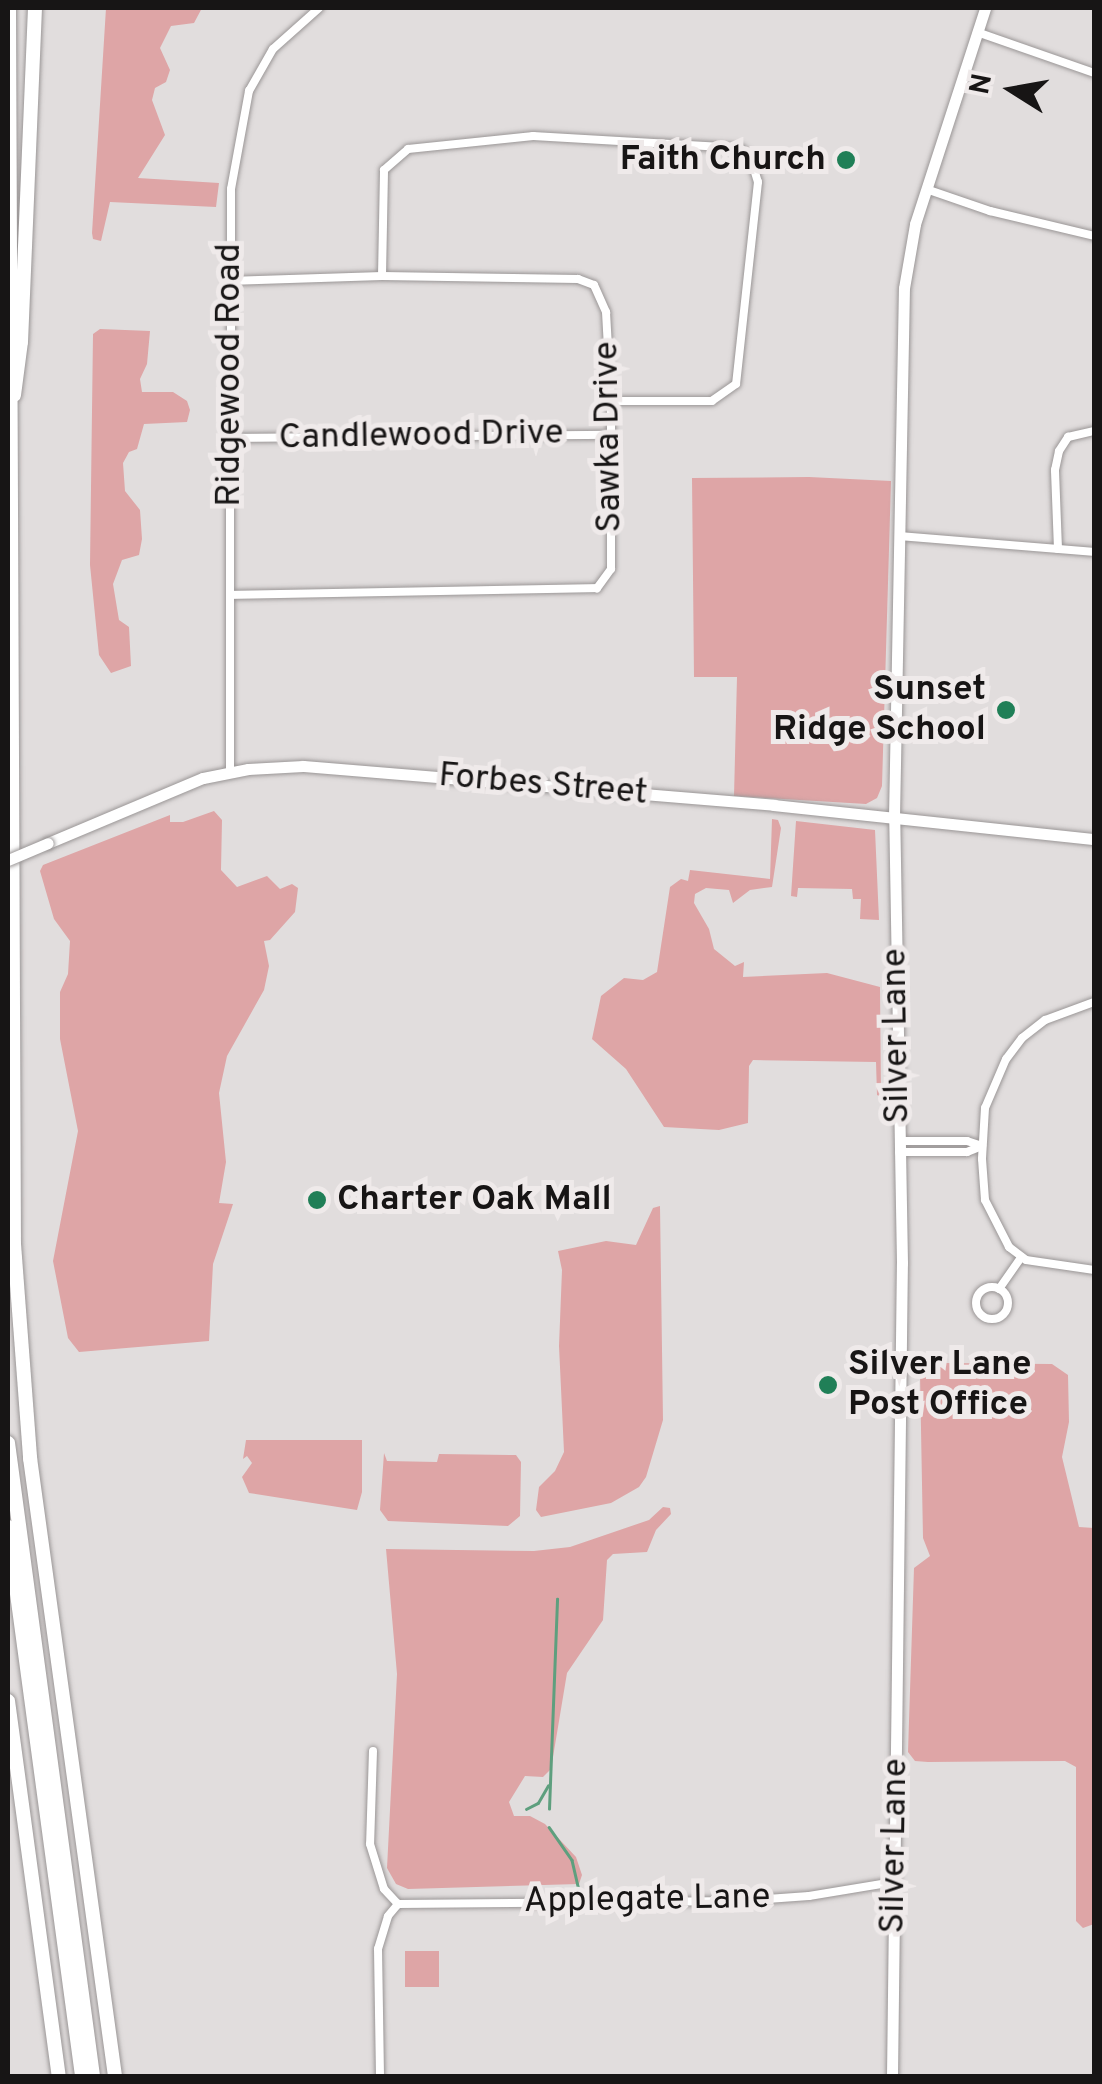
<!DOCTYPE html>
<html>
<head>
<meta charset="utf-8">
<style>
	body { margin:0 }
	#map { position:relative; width:1102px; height:2084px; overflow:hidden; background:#e1dddd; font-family:Overpass,sans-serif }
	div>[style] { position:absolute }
	.green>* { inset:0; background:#dea5a6; transform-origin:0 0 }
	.stream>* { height:2.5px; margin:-1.25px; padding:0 1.25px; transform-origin:1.25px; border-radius:1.25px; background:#5e9f7e }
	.roads { filter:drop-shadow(0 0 2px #9a9696) drop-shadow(0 0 2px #9a9696) }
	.minor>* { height:8px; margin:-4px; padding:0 4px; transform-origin:4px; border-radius:4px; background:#fff }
	.minor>.ring { margin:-4px; padding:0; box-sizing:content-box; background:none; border:8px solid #fff; border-radius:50% }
	.secondary>* { height:11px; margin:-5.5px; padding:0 5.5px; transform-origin:5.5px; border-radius:5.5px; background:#fff }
	.motorway>* { height:14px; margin:-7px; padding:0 7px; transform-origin:7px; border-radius:7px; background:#fff }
	.bridges { filter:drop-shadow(0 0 2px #9a9696) drop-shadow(0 0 2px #9a9696) }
	.secondary-bridge>* { height:11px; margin:-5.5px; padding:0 5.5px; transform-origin:5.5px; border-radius:5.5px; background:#fff }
	.dots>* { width:28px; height:28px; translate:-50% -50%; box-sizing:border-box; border:5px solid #efeaea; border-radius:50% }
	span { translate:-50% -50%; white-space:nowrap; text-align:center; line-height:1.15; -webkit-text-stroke:10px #efeaea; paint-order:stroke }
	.poi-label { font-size:35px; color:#171515; font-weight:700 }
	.right { translate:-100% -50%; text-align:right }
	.left { translate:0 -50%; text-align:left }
	.street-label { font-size:35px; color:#171515 }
	.frame { position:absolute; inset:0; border:10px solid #171515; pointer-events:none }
	.north { position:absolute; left:962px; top:40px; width:100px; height:100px; -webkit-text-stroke:8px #efeaea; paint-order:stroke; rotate:281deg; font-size:28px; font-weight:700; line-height:40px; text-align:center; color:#171515 }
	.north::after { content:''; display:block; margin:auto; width:35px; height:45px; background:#171515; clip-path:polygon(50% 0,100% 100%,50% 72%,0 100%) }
</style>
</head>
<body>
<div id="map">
	<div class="green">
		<div style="clip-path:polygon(106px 8px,202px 8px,194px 23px,171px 26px,160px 48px,170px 70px,166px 82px,155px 88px,152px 100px,165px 135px,138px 178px,219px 183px,216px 207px,110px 202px,101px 241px,93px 239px,92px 233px)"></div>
		<div style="clip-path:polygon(100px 329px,150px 331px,147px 364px,140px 379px,142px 392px,173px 392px,187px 401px,190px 410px,187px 422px,144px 424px,137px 449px,129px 452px,123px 463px,125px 491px,140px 510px,142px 539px,139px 555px,122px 560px,113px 584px,119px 620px,129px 627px,131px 666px,111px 673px,99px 655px,90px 565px,93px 334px)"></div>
		<div style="clip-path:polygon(809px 477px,891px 481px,882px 786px,877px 798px,866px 804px,734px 796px,737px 677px,694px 677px,692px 478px)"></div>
		<div style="clip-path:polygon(214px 811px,222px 820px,221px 870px,237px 887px,267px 876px,280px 889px,292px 884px,298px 888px,295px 912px,270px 940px,264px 941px,269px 966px,264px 990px,227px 1056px,219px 1093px,226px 1162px,219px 1203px,233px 1204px,213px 1264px,209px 1341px,79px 1352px,68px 1338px,53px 1261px,78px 1131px,60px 1039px,60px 992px,68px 974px,70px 941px,54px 919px,40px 871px,43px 865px,170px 815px,170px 822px,183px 822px)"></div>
		<div style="clip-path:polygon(772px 819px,778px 820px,781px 828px,772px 887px,750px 890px,733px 903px,729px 890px,706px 888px,695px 894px,694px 903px,709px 929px,714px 949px,735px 966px,744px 962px,743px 977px,827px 973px,880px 987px,881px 1097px,877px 1095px,876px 1062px,753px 1060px,749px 1066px,748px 1123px,719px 1130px,664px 1127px,626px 1069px,592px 1039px,601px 996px,624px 978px,643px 980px,657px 972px,670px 887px,681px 879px,688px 881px,690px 870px,770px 879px)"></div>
		<div style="clip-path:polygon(796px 821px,875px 830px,879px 920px,860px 919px,861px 899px,853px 899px,852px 889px,798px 888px,797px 897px,791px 896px)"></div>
		<div style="clip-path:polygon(660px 1206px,663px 1420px,646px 1477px,639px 1487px,611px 1503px,541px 1517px,536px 1510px,539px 1487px,555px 1471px,564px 1452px,559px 1346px,562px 1270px,558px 1251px,606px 1241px,636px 1245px,653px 1208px)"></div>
		<div style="clip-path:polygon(944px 1363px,1052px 1364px,1068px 1375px,1069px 1422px,1062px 1457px,1079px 1527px,1094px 1528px,1094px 1924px,1083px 1928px,1076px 1921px,1076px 1767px,1065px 1761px,928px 1762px,915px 1761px,908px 1752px,914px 1568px,930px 1556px,923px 1538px,920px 1374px,925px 1366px)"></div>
		<div style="clip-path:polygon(246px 1440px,362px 1440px,362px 1492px,357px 1510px,249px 1493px,242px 1477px,252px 1463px,247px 1456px,243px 1459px)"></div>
		<div style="clip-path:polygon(384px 1453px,387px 1461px,437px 1462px,439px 1454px,516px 1455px,521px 1462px,520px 1516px,508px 1526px,388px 1521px,380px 1510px)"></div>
		<div style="clip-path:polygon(663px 1507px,670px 1508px,671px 1514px,656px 1530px,647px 1552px,613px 1554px,607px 1560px,603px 1620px,567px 1673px,551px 1769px,543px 1777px,525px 1776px,509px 1802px,514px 1816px,530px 1816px,545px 1824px,576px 1857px,582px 1875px,579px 1884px,408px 1889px,396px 1884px,387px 1868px,397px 1674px,386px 1549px,534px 1551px,570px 1547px,649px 1520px)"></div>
		<div style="left:405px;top:1951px;width:34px;height:36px"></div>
	</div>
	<div class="stream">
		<div style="left:526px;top:1809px;width:13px;rotate:-27deg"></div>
		<div style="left:538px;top:1803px;width:20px;rotate:-60deg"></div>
		<div style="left:549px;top:1809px;width:210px;rotate:-87.8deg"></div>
		<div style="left:549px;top:1827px;width:40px;rotate:55.1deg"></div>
		<div style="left:572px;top:1860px;width:32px;rotate:77deg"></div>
	</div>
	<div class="roads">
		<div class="minor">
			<div style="left:977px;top:32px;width:124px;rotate:19.3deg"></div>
			<div style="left:926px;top:189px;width:68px;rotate:19deg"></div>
			<div style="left:990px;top:211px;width:107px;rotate:13.5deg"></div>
			<div style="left:382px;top:276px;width:106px;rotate:-88.9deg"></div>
			<div style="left:384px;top:170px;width:32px;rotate:-41deg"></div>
			<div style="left:408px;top:149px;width:126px;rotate:-5.9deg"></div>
			<div style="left:533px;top:136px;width:207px;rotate:3.3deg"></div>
			<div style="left:740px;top:148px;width:13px;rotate:39deg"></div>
			<div style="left:750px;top:156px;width:27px;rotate:73deg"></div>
			<div style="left:758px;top:182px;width:203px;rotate:96.2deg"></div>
			<div style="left:736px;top:384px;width:29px;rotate:145deg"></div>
			<div style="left:712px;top:401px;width:101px;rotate:180deg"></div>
			<div style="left:228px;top:281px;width:154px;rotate:-1.9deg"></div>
			<div style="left:382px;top:276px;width:196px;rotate:0.9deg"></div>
			<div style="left:578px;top:279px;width:17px;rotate:21deg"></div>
			<div style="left:594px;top:285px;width:30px;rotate:66deg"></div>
			<div style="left:606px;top:312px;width:89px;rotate:86.8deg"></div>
			<div style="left:611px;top:401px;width:168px;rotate:90deg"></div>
			<div style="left:611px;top:569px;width:24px;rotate:126deg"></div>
			<div style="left:597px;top:588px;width:367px;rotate:178.9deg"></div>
			<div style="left:231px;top:438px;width:380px;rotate:-0.5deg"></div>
			<div style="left:900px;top:536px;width:195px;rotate:4.7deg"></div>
			<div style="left:1058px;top:549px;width:79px;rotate:-92.2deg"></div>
			<div style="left:1055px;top:470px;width:19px;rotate:-78deg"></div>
			<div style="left:1059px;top:451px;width:17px;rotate:-57deg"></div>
			<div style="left:1068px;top:437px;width:27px;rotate:-13deg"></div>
			<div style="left:230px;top:771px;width:582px;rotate:-89.9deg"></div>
			<div style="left:231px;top:189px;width:100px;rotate:-79.6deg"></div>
			<div style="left:249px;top:91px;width:48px;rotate:-60.3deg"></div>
			<div style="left:273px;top:49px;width:62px;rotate:-41.7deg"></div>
			<div style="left:1094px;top:1002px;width:52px;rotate:159.8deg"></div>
			<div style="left:1045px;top:1020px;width:29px;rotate:142deg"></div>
			<div style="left:1022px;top:1038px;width:26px;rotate:127deg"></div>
			<div style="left:1006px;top:1059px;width:53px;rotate:113.2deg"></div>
			<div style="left:985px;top:1108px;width:51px;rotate:93.4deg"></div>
			<div style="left:982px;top:1159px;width:41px;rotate:85.8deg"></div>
			<div style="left:985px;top:1200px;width:53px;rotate:62.9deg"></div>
			<div style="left:1009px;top:1247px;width:21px;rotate:37deg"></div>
			<div style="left:1026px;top:1260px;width:69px;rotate:8.4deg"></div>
			<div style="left:899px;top:1141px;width:68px"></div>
			<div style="left:967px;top:1141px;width:16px;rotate:18deg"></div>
			<div style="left:899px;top:1152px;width:68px"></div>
			<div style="left:967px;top:1152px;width:16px;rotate:-22deg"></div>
			<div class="ring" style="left:976px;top:1287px;width:24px;height:24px"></div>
			<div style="left:999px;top:1289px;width:39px;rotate:-55deg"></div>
			<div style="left:373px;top:1751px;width:93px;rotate:91.8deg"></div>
			<div style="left:370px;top:1844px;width:47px;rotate:72.7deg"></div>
			<div style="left:384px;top:1889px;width:21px;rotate:47deg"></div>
			<div style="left:398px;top:1904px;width:341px;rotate:-0.5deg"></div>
			<div style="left:739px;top:1901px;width:70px;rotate:-4.1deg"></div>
			<div style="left:809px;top:1896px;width:86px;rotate:-9.4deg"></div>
			<div style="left:380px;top:2076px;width:127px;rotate:-90.9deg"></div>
			<div style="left:378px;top:1949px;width:34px;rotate:-73deg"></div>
			<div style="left:388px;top:1916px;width:16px;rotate:-50deg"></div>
		</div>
		<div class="secondary">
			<div style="left:48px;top:843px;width:168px;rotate:-22.8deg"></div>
			<div style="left:203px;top:778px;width:46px;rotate:-11.3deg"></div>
			<div style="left:248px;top:769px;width:55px;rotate:-3.1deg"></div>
			<div style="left:303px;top:766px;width:473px;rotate:4.7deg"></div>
			<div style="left:774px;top:805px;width:322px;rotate:6.1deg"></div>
			<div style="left:892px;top:2076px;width:813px;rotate:-89.3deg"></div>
			<div style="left:902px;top:1263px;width:446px;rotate:-91deg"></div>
			<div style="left:894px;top:817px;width:529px;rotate:-88.92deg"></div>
			<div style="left:904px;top:288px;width:65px;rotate:-80.2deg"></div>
			<div style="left:915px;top:224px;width:227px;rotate:-72deg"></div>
		</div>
		<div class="motorway">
			<div style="left:9px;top:8px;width:1236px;rotate:89.77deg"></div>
			<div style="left:14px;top:1244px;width:215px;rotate:85.7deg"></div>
			<div style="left:30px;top:1458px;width:624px;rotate:82.17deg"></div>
			<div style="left:14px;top:395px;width:53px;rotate:-82.5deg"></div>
			<div style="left:21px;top:342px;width:334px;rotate:-87.6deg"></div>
			<div style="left:8px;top:1443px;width:639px;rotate:82.35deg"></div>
			<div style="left:8px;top:1527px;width:554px;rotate:82.32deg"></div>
			<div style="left:8px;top:1701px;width:378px;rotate:82.3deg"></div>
		</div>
	</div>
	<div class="bridges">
		<div class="secondary-bridge">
			<div style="left:8px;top:860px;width:43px;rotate:-23deg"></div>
		</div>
	</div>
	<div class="dots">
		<div style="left:846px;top:160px;background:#207f57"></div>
		<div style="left:1006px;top:710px;background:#207f57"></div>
		<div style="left:317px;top:1200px;background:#207f57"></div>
		<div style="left:828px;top:1385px;background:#207f57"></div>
	</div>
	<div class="poi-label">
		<span class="right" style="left:826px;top:160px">Faith Church</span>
		<span class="right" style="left:986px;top:710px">Sunset<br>Ridge School</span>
		<span class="left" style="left:337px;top:1200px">Charter Oak Mall</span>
		<span class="left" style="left:848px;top:1385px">Silver Lane<br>Post Office</span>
	</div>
	<div class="street-label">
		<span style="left:230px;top:375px;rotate:-90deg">Ridgewood Road</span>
		<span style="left:421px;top:436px;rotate:-1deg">Candlewood Drive</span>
		<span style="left:609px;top:437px;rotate:-91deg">Sawka Drive</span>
		<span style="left:543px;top:785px;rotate:5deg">Forbes Street</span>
		<span style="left:897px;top:1036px;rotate:-91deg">Silver Lane</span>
		<span style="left:895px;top:1846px;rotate:-89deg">Silver Lane</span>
		<span style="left:647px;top:1900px;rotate:-1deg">Applegate Lane</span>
	</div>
	<div class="frame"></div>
	<div class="north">N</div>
</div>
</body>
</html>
